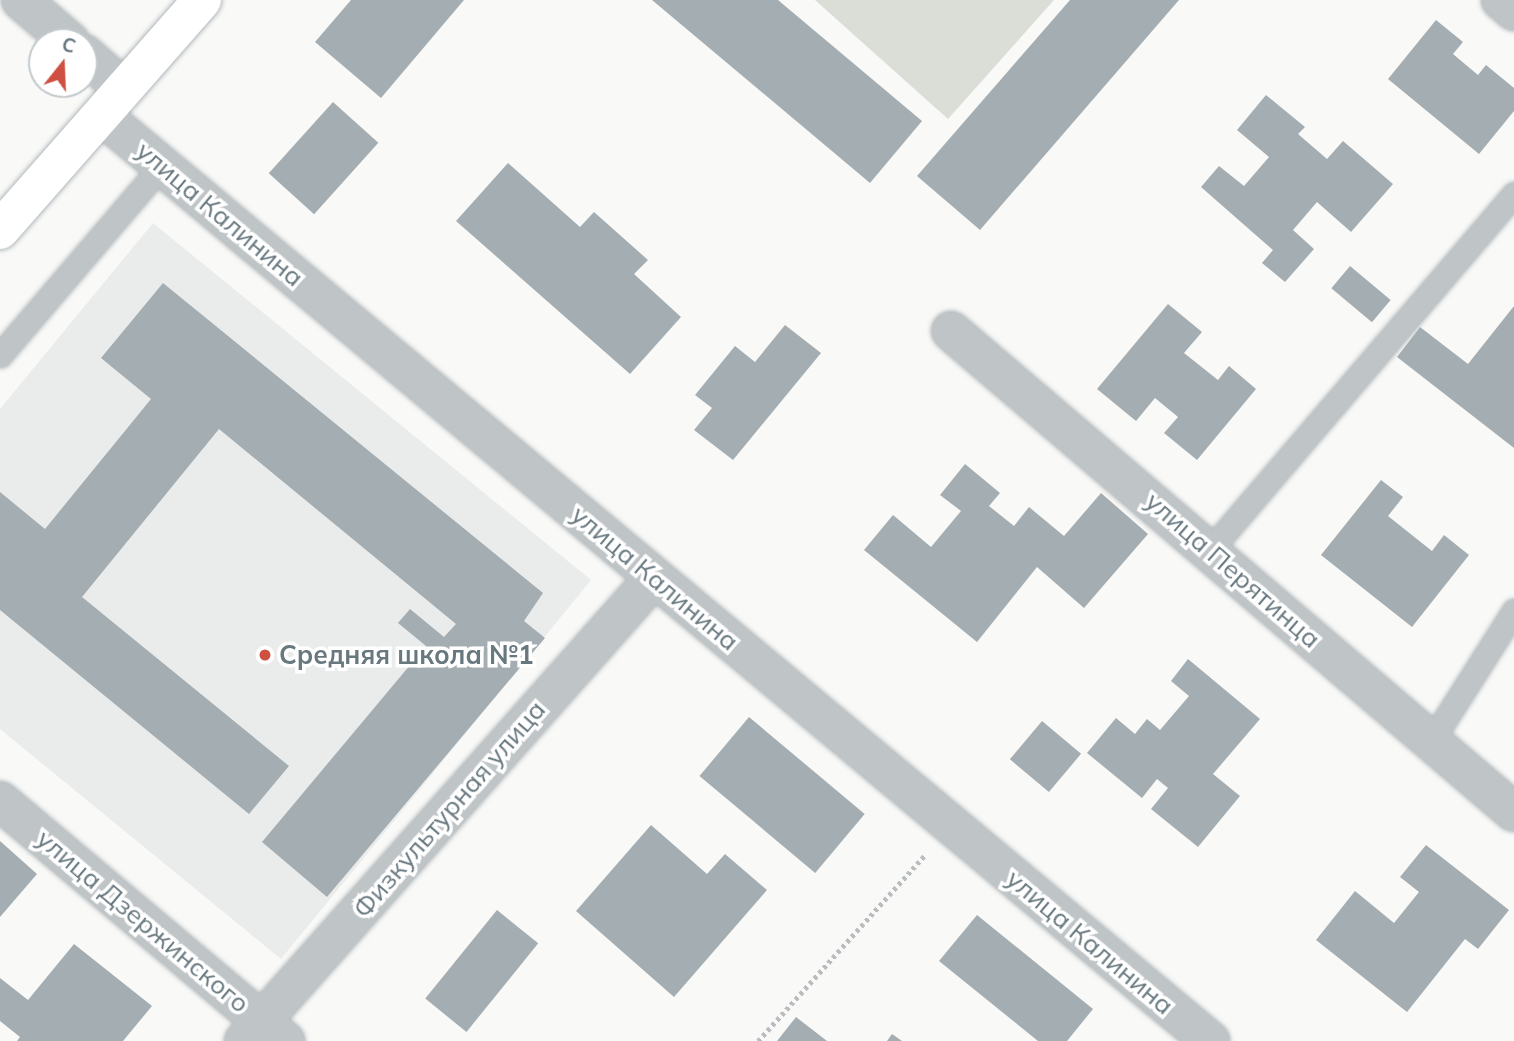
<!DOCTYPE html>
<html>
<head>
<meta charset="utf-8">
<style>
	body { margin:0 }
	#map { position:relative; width:1514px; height:1041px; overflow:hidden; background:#f9f9f7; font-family:Mulish,sans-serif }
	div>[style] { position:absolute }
	.built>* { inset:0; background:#eaebeb }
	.green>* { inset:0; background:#daded7 }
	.building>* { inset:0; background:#a4aeb2; transform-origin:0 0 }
	.path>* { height:4.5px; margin-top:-2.25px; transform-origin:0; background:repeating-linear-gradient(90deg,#b9bdbf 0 3.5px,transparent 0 7px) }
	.roads { filter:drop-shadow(0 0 2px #b1b8bb) drop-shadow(0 0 2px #b1b8bb) }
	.service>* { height:23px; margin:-11.5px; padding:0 11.5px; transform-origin:11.5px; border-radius:11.5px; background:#bfc4c6 }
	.minor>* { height:38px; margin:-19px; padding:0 19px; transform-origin:19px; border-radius:19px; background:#bfc4c6 }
	.secondary>* { height:38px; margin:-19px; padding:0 19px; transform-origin:19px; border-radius:19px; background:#fff }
	.dots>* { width:19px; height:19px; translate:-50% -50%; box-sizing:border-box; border:4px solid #fff; border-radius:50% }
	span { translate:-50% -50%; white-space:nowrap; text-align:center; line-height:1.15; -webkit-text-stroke:7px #fff; paint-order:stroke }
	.street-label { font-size:26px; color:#67787f }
	.poi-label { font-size:26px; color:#67787f; font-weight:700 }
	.left { translate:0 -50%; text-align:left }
	.north { position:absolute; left:28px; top:28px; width:70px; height:70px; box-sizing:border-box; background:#fff; border:2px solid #c2c9cc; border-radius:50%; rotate:18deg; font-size:19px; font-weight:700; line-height:28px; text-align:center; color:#67787f }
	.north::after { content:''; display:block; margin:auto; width:24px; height:32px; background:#cf5042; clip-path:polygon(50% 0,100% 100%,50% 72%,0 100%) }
</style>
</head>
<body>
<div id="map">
	<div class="built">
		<div style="clip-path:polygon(153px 223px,591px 580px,281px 959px,0 729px,0 409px)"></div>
	</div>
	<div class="green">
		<div style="clip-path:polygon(815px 0,1054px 0,948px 119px)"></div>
	</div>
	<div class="building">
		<div style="clip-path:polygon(351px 0,464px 0,381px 98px,315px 42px)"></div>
		<div style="clip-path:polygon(652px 0,778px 0,922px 121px,870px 183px)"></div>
		<div style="clip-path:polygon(1070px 0,1179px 0,980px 230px,917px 176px)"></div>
		<div style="clip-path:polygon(1436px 20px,1463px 42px,1453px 54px,1478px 75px,1486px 65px,1514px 88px,1514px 111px,1479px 154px,1388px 79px)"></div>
		<div style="clip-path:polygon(1266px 95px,1305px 127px,1298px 134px,1327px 159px,1343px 141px,1393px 184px,1351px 232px,1317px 202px,1293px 230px,1314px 249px,1285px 282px,1262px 263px,1273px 250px,1201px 187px,1219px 166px,1244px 186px,1269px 157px,1237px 130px)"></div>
		<div style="left:333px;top:102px;width:61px;height:96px;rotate:42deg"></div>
		<div style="clip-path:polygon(508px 163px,580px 227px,594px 212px,648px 260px,634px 274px,681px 317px,630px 374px,456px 221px)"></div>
		<div style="left:1350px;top:266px;width:53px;height:29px;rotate:40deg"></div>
		<div style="clip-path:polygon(163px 283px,543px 593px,524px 621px,545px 638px,327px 897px,262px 842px,426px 646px,398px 623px,410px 609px,444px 637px,456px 624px,219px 429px,82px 597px,289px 766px,249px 814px,0 610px,0 492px,45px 529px,151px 399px,101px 358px)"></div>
		<div style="clip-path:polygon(1168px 304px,1202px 332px,1184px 353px,1218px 380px,1229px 366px,1256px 389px,1197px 460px,1164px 433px,1178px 417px,1155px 398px,1136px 421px,1097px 389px)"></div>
		<div style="clip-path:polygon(1514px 306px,1514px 448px,1397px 357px,1420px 327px,1468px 364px)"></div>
		<div style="clip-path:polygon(785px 325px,821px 353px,733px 460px,694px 430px,712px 408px,695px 395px,735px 346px,755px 362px)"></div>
		<div style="clip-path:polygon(965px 464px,1000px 493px,989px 506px,1014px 526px,1029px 507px,1064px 536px,1101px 493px,1148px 534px,1084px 608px,1037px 567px,977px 642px,864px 550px,893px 515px,931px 547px,961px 511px,940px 495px)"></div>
		<div style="clip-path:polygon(1381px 480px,1403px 497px,1388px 516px,1432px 551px,1444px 535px,1469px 555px,1412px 627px,1321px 555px)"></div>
		<div style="clip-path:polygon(1188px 659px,1260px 719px,1213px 774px,1240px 796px,1198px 847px,1151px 809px,1168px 788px,1157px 779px,1142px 798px,1087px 753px,1116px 718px,1135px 734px,1147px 719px,1160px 730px,1189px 696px,1171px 681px)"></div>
		<div style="left:749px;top:717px;width:151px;height:77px;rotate:40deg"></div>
		<div style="left:1042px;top:721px;width:51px;height:50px;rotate:40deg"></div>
		<div style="clip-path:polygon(651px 825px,707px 874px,725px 854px,767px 890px,674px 997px,576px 911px)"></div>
		<div style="clip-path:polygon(0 841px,37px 874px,0 917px)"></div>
		<div style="clip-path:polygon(1426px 845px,1509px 910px,1478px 949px,1465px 939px,1407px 1012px,1316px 940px,1355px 891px,1394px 923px,1419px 892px,1400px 877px)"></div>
		<div style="left:497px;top:910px;width:53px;height:114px;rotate:39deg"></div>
		<div style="clip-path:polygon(977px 915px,1093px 1009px,1067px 1041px,1038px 1041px,939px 961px)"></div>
		<div style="clip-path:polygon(74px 944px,152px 1006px,123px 1041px,17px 1041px,20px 1037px,0 1021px,0 978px,28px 1000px)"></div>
		<div style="clip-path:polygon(796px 1017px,827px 1041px,777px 1041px)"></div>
		<div style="clip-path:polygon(892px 1034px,902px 1041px,887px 1041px)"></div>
	</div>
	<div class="path">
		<div style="left:758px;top:1041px;width:250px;rotate:-48.1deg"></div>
	</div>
	<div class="roads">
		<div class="service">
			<div style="left:0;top:355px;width:250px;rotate:-49.5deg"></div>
			<div style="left:1210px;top:550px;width:468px;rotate:-49.5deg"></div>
			<div style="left:1432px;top:740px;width:153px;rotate:-57.6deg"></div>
		</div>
		<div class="minor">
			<div style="left:21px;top:0;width:65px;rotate:40.6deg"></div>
			<div style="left:1501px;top:0;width:17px;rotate:40deg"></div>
			<div style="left:84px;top:54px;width:53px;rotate:41.2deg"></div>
			<div style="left:101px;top:115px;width:1445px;rotate:39.86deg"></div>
			<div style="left:951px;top:331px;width:740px;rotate:40.51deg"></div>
			<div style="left:0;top:801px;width:373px;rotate:40.1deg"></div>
			<div style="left:244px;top:1041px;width:618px;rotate:-48.47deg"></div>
		</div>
		<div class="secondary">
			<div style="left:0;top:230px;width:306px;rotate:-48.7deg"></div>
		</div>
	</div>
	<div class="dots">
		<div style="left:265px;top:655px;background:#cf5042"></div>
	</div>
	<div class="street-label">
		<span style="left:220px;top:214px;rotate:40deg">улица Калинина</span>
		<span style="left:1233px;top:570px;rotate:41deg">улица Перятинца</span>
		<span style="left:655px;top:578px;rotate:40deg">улица Калинина</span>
		<span style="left:449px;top:809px;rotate:-49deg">Физкультурная улица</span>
		<span style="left:143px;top:921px;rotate:40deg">улица Дзержинского</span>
		<span style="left:1090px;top:942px;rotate:40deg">улица Калинина</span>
	</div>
	<div class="poi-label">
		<span class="left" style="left:279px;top:655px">Средняя школа №1</span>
	</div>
	<div class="north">С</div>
</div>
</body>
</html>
